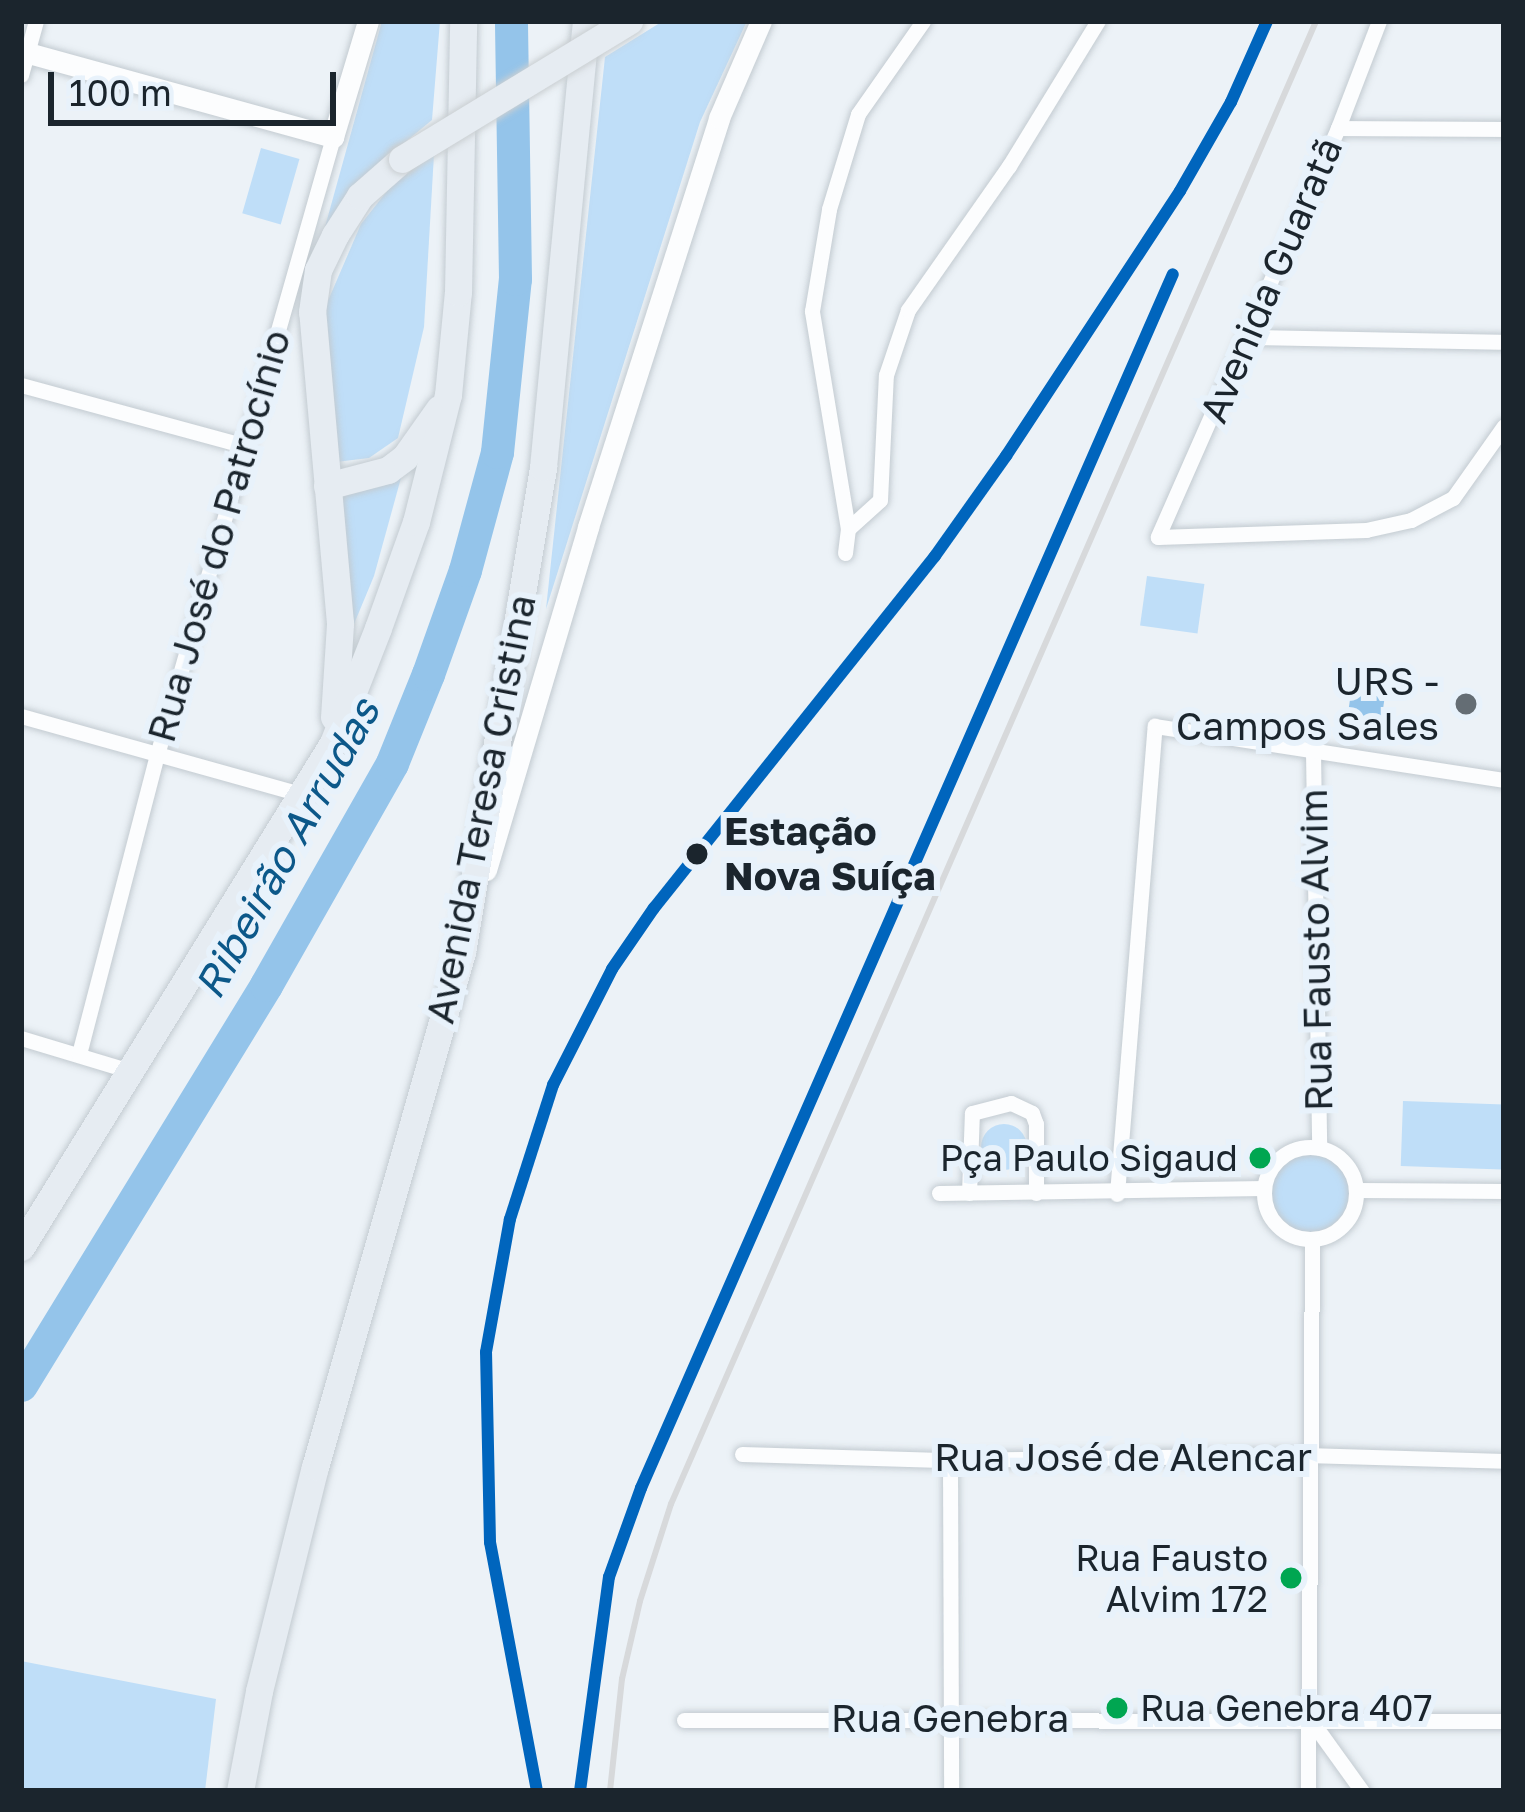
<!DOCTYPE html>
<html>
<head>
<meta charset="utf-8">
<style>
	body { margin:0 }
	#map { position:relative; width:1525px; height:1812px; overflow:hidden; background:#ecf2f7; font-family:"Golos Text",sans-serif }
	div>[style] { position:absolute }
	.green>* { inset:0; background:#bfdef8; transform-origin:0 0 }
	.round { border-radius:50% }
	.water>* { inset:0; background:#94c4ea; transform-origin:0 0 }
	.river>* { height:33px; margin:-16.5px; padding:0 16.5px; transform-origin:16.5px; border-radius:16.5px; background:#94c4ea }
	.roads { filter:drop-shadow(0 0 3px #c3cbd1) drop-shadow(0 0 3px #c3cbd1) }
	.street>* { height:15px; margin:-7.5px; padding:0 7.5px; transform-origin:7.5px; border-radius:7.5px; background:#fcfdfe }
	.street>.ring { margin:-7.5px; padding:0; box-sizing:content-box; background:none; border:15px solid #fcfdfe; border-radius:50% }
	.secondary>* { height:21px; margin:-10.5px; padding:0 10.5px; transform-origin:10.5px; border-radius:10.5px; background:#fcfdfe }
	.highway>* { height:27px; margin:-13.5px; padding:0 13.5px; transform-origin:13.5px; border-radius:13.5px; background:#e6ecf2 }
	.rail>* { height:6px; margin:-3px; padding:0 3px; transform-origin:3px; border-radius:3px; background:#d7d9db }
	.bridges { filter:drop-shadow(0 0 3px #cacfd2) drop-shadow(0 0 3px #cacfd2) }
	.highway-bridge>* { height:27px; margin:-13.5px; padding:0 13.5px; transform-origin:13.5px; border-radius:13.5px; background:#e6ecf2 }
	.metro-1>* { height:12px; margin:-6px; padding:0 6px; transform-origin:6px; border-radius:6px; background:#0065bd }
	.dots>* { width:33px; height:33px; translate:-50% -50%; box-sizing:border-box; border:6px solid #e8f2fb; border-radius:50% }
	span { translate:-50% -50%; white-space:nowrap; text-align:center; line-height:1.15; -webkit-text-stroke:12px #e8f2fb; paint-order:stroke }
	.bus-label { font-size:36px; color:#1b252d }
	.right { translate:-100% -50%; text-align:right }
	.left { translate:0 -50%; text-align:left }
	.street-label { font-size:39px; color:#1b252d }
	.poi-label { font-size:39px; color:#1b252d }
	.stop-label { font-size:39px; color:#1b252d; font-weight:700 }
	.water-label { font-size:42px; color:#0c5889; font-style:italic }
	.frame { position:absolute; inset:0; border:24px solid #1b252d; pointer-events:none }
	.scale { position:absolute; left:48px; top:72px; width:288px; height:54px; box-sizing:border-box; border:6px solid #1b252d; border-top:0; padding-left:15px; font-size:36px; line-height:42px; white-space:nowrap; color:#1b252d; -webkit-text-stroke:9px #e8f2fb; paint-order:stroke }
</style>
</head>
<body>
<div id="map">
	<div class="green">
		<div style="clip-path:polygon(382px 21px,440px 21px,432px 120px,358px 181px,320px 245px)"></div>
		<div style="clip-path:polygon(663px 21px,747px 21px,700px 122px,546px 609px,605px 57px)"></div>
		<div style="left:261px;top:148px;width:40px;height:68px;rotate:16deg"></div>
		<div style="clip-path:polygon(434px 154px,424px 327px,398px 438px,369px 458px,336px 462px,318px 324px,361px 224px,395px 181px)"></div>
		<div style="clip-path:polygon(404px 467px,374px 576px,354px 624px,339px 491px)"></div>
		<div style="left:1147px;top:576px;width:58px;height:50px;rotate:8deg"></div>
		<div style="left:1403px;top:1101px;width:101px;height:65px;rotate:2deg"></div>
		<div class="round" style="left:981px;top:1124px;width:46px;height:46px"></div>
		<div class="round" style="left:1271px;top:1154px;width:78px;height:78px"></div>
		<div style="clip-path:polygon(21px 1661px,216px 1699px,205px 1791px,21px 1791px)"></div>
	</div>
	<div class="water">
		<div style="left:1355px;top:664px;width:34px;height:67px;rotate:8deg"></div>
	</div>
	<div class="river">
		<div style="left:21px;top:1385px;width:469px;rotate:-58.5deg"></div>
		<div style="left:266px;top:985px;width:255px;rotate:-60.4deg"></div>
		<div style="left:392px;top:763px;width:96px;rotate:-68deg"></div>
		<div style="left:428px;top:674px;width:110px;rotate:-70.4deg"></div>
		<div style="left:465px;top:570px;width:122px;rotate:-74.8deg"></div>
		<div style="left:497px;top:452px;width:174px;rotate:-84.1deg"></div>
		<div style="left:515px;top:279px;width:258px;rotate:-90.9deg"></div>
	</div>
	<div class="roads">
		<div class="street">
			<div style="left:1379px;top:21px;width:115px;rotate:111deg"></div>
			<div style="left:1338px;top:128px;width:447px;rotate:113.8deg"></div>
			<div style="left:1158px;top:537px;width:208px;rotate:-1.9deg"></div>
			<div style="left:1366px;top:530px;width:46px;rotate:-12.5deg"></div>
			<div style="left:1411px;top:520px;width:47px;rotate:-27.6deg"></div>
			<div style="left:1453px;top:498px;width:88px;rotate:-54.7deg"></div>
			<div style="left:21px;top:75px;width:56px;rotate:-74.5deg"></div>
			<div style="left:1338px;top:128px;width:166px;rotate:0.3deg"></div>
			<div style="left:1248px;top:337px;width:256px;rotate:1.1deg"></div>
			<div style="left:21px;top:385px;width:232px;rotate:15.2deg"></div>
			<div style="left:848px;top:529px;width:43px;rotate:-42.2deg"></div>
			<div style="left:880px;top:500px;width:125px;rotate:-87.3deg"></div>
			<div style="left:886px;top:375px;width:69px;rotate:-71.3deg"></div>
			<div style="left:908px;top:310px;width:176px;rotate:-55deg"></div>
			<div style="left:1009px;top:166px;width:170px;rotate:-58.5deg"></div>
			<div style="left:845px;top:553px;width:24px;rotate:-83deg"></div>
			<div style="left:848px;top:529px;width:221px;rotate:-99.4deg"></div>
			<div style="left:812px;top:311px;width:103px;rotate:-80.5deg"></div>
			<div style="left:829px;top:209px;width:99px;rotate:-73deg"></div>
			<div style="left:858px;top:114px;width:113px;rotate:-55deg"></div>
			<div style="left:21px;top:716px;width:290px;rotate:15.6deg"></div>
			<div style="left:1313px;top:752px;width:396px;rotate:89.1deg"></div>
			<div style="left:21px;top:1038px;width:114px;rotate:16.8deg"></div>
			<div style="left:79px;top:1054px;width:309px;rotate:-75.4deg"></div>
			<div style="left:157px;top:755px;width:643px;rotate:-74.1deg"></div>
			<div class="ring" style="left:1264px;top:1147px;width:77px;height:77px"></div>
			<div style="left:1356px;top:1190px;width:148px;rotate:0.4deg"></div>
			<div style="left:939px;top:1193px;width:325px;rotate:-0.9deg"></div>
			<div style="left:969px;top:1193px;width:80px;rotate:-87.9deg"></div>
			<div style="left:972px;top:1113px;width:40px;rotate:-14.4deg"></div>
			<div style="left:1011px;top:1103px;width:23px;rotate:25deg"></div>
			<div style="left:1032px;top:1113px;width:12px;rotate:70deg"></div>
			<div style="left:1036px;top:1124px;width:69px;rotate:90deg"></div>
			<div style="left:1117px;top:1194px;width:470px;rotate:-85.4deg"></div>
			<div style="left:1155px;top:726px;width:353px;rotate:8.8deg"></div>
			<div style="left:742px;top:1454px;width:208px;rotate:1.7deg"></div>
			<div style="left:950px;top:1460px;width:356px;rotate:-0.8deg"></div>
			<div style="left:1306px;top:1455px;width:198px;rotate:1.7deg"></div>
			<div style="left:950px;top:1460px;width:331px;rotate:89.8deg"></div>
			<div style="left:1310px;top:1719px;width:89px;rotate:54.2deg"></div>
			<div style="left:684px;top:1720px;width:820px;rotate:0.07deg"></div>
			<div style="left:1308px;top:1791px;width:551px;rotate:-89.58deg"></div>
		</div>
		<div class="secondary">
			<div style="left:21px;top:51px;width:324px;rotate:15.4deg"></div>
			<div style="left:333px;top:137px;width:121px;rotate:-73.2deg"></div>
			<div style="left:486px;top:870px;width:358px;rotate:-73.4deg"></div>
			<div style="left:588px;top:527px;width:429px;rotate:-72.2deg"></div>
			<div style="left:719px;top:118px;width:106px;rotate:-66.6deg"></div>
		</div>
		<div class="highway">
			<div style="left:327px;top:486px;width:63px;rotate:-14.7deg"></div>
			<div style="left:388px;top:470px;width:21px;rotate:-37deg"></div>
			<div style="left:405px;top:457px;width:59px;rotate:-54.7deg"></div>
			<div style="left:334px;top:717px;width:94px;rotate:-86.3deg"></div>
			<div style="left:340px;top:623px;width:312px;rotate:-95.1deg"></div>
			<div style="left:312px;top:312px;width:42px;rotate:-81.9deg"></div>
			<div style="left:318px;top:270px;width:39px;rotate:-64deg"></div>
			<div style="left:335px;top:235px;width:46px;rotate:-57.3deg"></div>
			<div style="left:360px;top:196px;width:56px;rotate:-41.4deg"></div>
			<div style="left:21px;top:1247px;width:593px;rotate:-58.24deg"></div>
			<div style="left:333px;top:743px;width:123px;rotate:-68.6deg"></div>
			<div style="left:378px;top:628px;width:113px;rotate:-70.3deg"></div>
			<div style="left:416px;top:522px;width:131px;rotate:-75.9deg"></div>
			<div style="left:448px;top:395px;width:103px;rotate:-84.5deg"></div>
			<div style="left:458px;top:292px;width:271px;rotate:-88.9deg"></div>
			<div style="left:240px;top:1791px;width:102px;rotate:-79.2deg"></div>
			<div style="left:259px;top:1691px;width:231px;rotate:-76deg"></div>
			<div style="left:315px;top:1467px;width:536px;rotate:-74.07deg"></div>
			<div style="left:462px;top:952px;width:492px;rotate:-80.5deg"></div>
			<div style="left:543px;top:467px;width:448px;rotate:-84.5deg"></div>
		</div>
	</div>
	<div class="rail">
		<div style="left:610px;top:1791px;width:113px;rotate:-83.9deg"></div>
		<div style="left:622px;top:1679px;width:80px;rotate:-77deg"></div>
		<div style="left:640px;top:1601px;width:102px;rotate:-72.3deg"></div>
		<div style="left:671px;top:1504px;width:1617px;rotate:-66.49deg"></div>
	</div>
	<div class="bridges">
		<div class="highway-bridge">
			<div style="left:402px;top:159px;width:266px;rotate:-31.3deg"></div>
		</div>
	</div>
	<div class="metro-1">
		<div style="left:537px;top:1791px;width:253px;rotate:-100.7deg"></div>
		<div style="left:490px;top:1542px;width:190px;rotate:-91.2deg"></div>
		<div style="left:486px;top:1352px;width:135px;rotate:-79.8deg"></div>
		<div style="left:510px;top:1219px;width:141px;rotate:-72.2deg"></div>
		<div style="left:553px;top:1085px;width:130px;rotate:-63deg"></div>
		<div style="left:612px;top:969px;width:74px;rotate:-55.5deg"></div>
		<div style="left:654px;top:908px;width:450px;rotate:-51.4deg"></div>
		<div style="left:935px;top:556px;width:123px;rotate:-54.6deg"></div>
		<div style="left:1006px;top:456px;width:317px;rotate:-56.7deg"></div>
		<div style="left:1180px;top:191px;width:103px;rotate:-60.2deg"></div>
		<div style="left:1231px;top:102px;width:89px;rotate:-66deg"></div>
		<div style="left:580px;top:1791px;width:216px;rotate:-82.3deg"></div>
		<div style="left:609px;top:1577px;width:95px;rotate:-70.2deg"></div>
		<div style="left:641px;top:1488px;width:1325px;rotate:-66.34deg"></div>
	</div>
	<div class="dots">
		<div style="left:1466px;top:704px;background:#646d74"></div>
		<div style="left:697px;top:854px;background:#1b252d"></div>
		<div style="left:1260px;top:1158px;background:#00a651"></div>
		<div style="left:1291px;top:1578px;background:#00a651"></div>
		<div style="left:1117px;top:1708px;background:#00a651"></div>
	</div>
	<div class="bus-label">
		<span class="right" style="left:1238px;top:1158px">Pça Paulo Sigaud</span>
		<span class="right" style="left:1268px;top:1578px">Rua Fausto<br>Alvim 172</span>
		<span class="left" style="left:1140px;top:1708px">Rua Genebra 407</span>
	</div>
	<div class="street-label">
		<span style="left:1271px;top:280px;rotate:-67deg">Avenida Guaratã</span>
		<span style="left:219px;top:536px;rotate:-74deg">Rua José do Patrocínio</span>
		<span style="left:481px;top:809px;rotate:-79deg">Avenida Teresa Cristina</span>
		<span style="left:1316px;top:950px;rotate:-91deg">Rua Fausto Alvim</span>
		<span style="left:1123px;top:1457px">Rua José de Alencar</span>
		<span style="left:950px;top:1718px">Rua Genebra</span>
	</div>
	<div class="poi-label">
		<span class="right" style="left:1439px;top:704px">URS -<br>Campos Sales</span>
	</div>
	<div class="stop-label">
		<span class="left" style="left:724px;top:854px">Estação<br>Nova Suíça</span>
	</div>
	<div class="water-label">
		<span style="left:286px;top:848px;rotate:-61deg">Ribeirão Arrudas</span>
	</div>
	<div class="frame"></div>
	<div class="scale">100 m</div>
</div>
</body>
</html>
